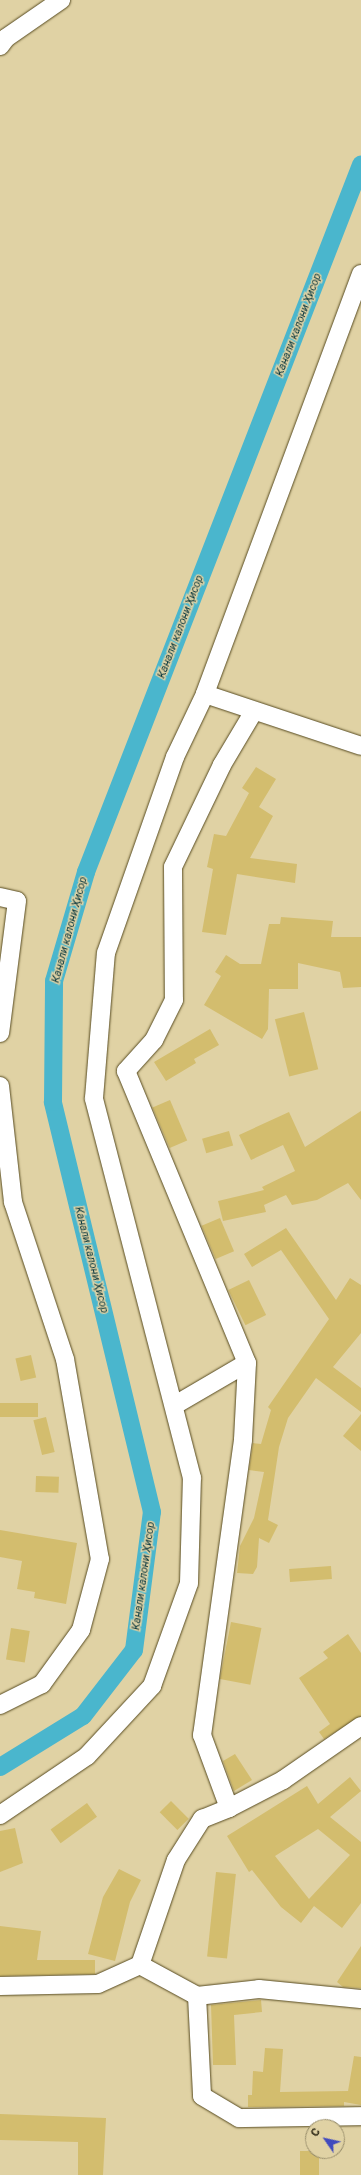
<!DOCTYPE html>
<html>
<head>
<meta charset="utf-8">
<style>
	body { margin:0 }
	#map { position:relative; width:361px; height:2175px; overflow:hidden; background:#e0d2a4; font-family:Roboto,sans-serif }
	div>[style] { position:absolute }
	.canal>* { height:18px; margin:-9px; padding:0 9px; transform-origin:9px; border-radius:9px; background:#4ab6cd }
	.building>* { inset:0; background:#d3bd6e; transform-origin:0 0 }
	.roads { filter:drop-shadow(0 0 1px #574b21) drop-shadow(0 0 1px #574b21) }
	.minor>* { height:18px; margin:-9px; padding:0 9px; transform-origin:9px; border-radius:9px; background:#fff }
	span { translate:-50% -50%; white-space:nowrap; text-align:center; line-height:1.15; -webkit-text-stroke:3px #e0d2a4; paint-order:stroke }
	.water-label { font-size:11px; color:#00323b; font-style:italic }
	.north { position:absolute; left:305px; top:2119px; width:40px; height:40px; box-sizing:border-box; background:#e0d2a4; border:1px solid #968c69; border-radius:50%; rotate:304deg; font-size:11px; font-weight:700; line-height:16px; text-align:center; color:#272210 }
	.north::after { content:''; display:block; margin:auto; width:14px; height:18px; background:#414abe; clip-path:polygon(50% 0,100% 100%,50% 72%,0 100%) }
</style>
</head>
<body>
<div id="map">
	<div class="canal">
		<div style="left:0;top:1767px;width:97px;rotate:-31.6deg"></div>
		<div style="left:83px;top:1716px;width:83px;rotate:-52.3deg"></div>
		<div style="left:134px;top:1650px;width:139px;rotate:-82.6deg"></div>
		<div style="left:152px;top:1512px;width:422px;rotate:-103.6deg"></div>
		<div style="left:53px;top:1102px;width:121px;rotate:-89.5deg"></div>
		<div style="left:54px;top:981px;width:114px;rotate:-73.6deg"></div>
		<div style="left:86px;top:872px;width:759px;rotate:-68.75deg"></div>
	</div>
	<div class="building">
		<div style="clip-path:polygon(256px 767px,276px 779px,259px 807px,273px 816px,250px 858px,297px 864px,295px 883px,237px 874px,226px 935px,202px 932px,213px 869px,207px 867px,214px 834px,226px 836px,249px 793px,242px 788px)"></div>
		<div style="clip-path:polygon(281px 917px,333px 921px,331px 937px,361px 937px,361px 987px,343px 988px,340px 972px,298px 963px,298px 989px,269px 989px,268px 1029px,262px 1039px,204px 1005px,221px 976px,215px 972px,226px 955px,240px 964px,261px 964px,269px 924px,280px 924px)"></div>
		<div style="left:304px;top:1012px;width:59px;height:30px;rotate:76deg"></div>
		<div style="clip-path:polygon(210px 1029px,219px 1045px,194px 1059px,196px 1063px,166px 1081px,154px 1062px)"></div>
		<div style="left:170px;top:1100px;width:44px;height:19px;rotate:67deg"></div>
		<div style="clip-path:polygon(361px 1111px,361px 1200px,348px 1183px,317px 1200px,292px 1205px,286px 1195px,264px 1205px,266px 1212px,223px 1221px,218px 1201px,264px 1190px,262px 1187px,295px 1171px,283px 1145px,251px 1160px,239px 1135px,289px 1112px,305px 1147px)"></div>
		<div style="left:229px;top:1131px;width:15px;height:28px;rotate:74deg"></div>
		<div style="left:220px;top:1218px;width:36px;height:20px;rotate:67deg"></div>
		<div style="clip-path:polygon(286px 1228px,336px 1300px,350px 1278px,361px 1285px,361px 1333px,333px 1367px,361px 1388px,361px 1412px,316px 1378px,288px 1418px,279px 1447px,268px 1520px,278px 1525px,269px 1543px,259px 1538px,257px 1567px,253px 1574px,237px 1573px,240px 1546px,254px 1518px,264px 1472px,249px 1470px,253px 1443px,261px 1444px,271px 1410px,268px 1407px,329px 1319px,281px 1250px,252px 1267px,244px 1254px)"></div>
		<div style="left:249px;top:1280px;width:39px;height:23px;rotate:64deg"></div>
		<div style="left:31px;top:1355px;width:23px;height:16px;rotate:77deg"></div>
		<div style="left:38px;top:1403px;width:14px;height:38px;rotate:90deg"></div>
		<div style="clip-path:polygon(361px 1414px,361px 1451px,343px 1436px)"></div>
		<div style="left:46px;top:1417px;width:36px;height:13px;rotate:76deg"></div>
		<div style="left:36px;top:1476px;width:23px;height:16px;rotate:2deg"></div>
		<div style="clip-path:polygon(0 1530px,77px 1543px,66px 1604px,34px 1598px,35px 1592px,17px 1589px,22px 1561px,0 1557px)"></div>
		<div style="left:331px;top:1566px;width:13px;height:42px;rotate:86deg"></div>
		<div style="left:231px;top:1622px;width:31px;height:58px;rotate:11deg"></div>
		<div style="left:11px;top:1628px;width:19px;height:32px;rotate:9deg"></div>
		<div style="clip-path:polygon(348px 1634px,361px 1653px,361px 1716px,324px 1739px,319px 1732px,330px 1724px,299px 1678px,328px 1658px,323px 1652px)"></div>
		<div style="clip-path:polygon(235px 1754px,252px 1780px,234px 1791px,223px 1761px)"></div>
		<div style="clip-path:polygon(evenodd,350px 1777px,361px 1791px,330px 1817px,361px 1842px,361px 1903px,342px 1928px,314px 1906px,301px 1923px,281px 1907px,252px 1870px,249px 1872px,227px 1836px,307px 1786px,318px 1804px,350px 1777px,318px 1829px,350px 1855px,309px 1899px,275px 1856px,318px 1829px)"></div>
		<div style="left:171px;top:1801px;width:25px;height:16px;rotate:45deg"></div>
		<div style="left:87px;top:1803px;width:17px;height:45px;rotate:54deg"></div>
		<div style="clip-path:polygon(15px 1828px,23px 1863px,0 1872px,0 1831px)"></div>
		<div style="clip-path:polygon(119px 1869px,141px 1880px,130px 1902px,115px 1961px,88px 1954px,103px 1897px)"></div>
		<div style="left:216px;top:1872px;width:20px;height:85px;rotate:6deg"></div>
		<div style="clip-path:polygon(0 1926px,41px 1931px,37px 1960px,95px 1960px,95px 1974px,0 1976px)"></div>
		<div style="clip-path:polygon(361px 1946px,361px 1988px,343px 1987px,337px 1982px)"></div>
		<div style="clip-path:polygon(261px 2000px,262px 2012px,234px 2015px,236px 2065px,213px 2065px,211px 2005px)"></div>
		<div style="clip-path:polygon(265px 2048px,283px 2049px,280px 2092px,348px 2091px,354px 2056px,361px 2057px,361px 2105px,344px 2102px,344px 2106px,248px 2107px,248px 2095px,252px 2095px,253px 2071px,263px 2072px)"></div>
		<div style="clip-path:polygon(0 2114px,106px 2118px,103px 2175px,78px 2175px,78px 2142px,0 2140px)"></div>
		<div style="left:300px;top:2151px;width:19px;height:24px"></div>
	</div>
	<div class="roads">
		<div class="minor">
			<div style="left:0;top:46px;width:10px;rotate:-53deg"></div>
			<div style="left:6px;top:38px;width:67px;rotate:-34.6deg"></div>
			<div style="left:361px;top:274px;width:448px;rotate:110.4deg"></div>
			<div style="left:205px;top:694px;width:164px;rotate:18.4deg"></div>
			<div style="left:254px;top:711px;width:63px;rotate:120.7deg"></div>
			<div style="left:222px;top:765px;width:113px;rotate:115.7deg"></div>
			<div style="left:173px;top:867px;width:133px;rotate:89.6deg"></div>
			<div style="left:174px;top:1000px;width:45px;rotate:116.6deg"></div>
			<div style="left:154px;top:1040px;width:42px;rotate:132.1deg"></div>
			<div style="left:126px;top:1071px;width:316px;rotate:67.5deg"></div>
			<div style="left:247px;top:1363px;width:77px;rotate:93deg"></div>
			<div style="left:243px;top:1440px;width:298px;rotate:97.9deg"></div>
			<div style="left:202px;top:1735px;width:78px;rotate:69.7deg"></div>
			<div style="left:229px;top:1808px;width:61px;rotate:-27.4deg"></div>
			<div style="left:283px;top:1780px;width:95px;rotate:-34.7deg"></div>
			<div style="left:0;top:897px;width:17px;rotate:13deg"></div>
			<div style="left:17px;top:901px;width:133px;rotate:97.3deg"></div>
			<div style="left:0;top:1086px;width:117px;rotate:83.6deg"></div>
			<div style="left:13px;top:1202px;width:165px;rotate:71.7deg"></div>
			<div style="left:65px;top:1359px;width:203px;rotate:80.1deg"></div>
			<div style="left:100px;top:1559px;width:73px;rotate:105deg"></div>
			<div style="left:81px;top:1630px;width:67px;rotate:125.8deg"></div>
			<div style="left:42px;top:1684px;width:47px;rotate:153.4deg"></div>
			<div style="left:175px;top:1405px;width:83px;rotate:-30.3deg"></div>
			<div style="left:0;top:1815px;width:105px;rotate:-34.1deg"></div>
			<div style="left:87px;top:1756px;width:96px;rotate:-47.1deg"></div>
			<div style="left:152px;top:1686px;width:109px;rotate:-70.2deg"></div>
			<div style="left:189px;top:1583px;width:105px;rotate:-88.4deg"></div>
			<div style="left:192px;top:1478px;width:392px;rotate:-104.5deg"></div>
			<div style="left:94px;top:1098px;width:145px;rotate:-85.3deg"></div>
			<div style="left:106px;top:953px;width:208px;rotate:-70.6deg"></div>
			<div style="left:175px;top:757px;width:70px;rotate:-64.5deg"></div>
			<div style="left:140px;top:1965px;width:65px;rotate:28.5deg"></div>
			<div style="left:197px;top:1996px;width:62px;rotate:-6.4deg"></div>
			<div style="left:259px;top:1989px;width:102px;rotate:5.6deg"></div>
			<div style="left:0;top:1986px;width:98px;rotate:-1.2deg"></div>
			<div style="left:98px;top:1984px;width:46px;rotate:-24.3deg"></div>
			<div style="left:140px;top:1965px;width:111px;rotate:-71.1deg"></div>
			<div style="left:176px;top:1860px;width:49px;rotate:-57.6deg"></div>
			<div style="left:202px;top:1819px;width:29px;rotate:-22deg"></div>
			<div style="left:197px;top:1996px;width:100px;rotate:87.1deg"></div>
			<div style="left:202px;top:2096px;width:43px;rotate:30.7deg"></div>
			<div style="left:239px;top:2118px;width:122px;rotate:-0.9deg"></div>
		</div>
	</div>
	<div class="water-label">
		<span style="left:299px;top:325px;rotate:-69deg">Канали калони Ҳисор</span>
		<span style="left:181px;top:627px;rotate:-69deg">Канали калони Ҳисор</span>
		<span style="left:70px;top:930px;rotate:-75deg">Канали калони Ҳисор</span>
		<span style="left:91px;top:1260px;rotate:76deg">Канали калони Ҳисор</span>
		<span style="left:144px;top:1576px;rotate:-82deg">Канали калони Ҳисор</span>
	</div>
	<div class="north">С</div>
</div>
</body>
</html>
